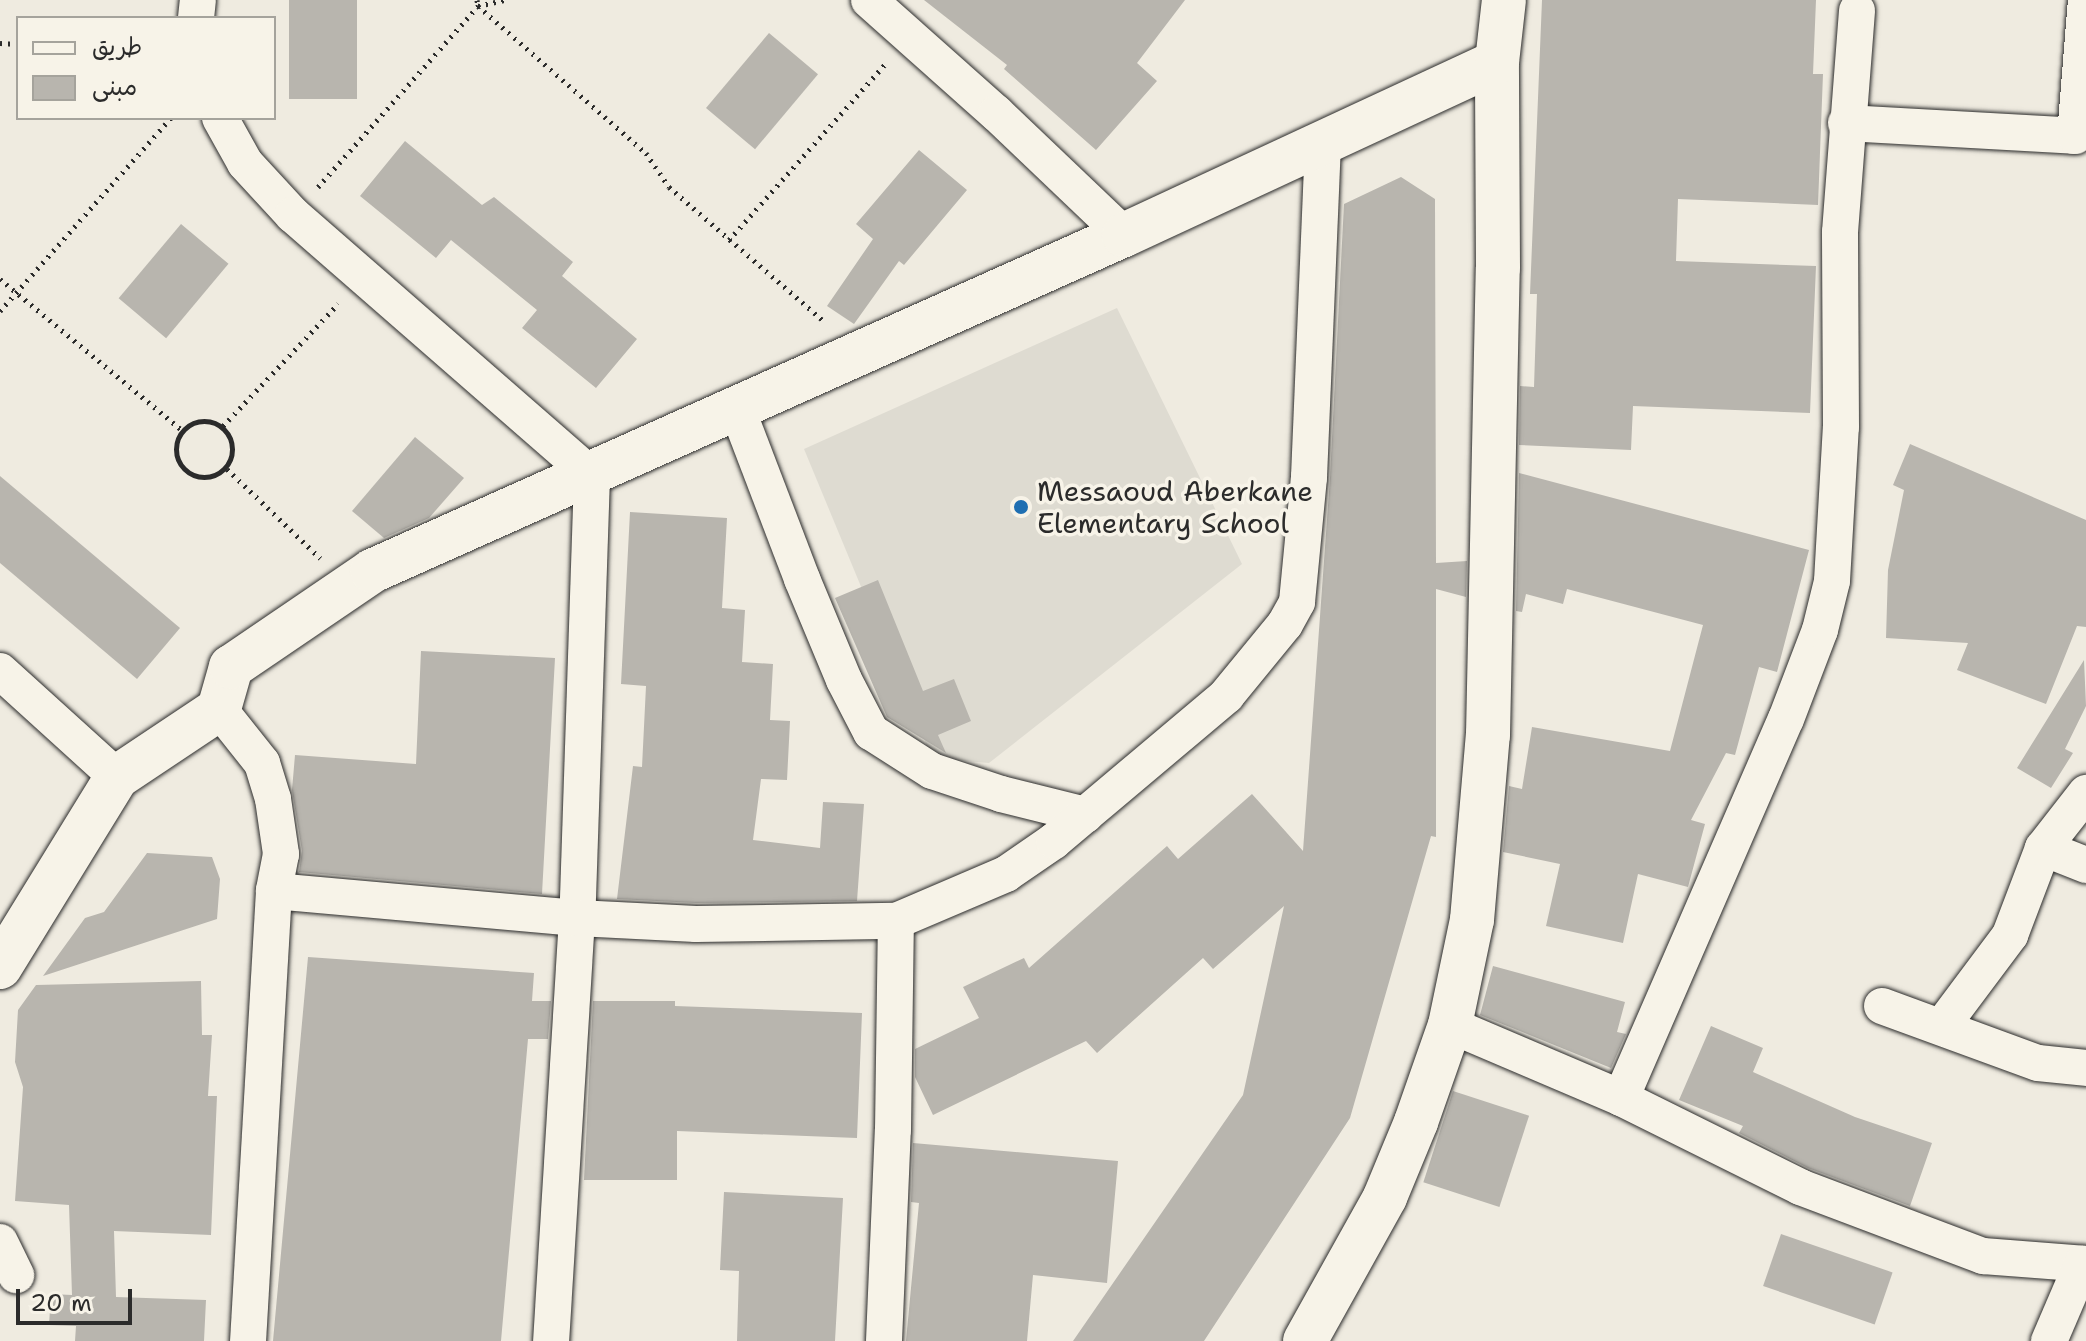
<!DOCTYPE html>
<html>
<head>
<meta charset="utf-8">
<style>
	body { margin:0 }
	#map { position:relative; width:2086px; height:1341px; overflow:hidden; background:#efebe0; font-family:"Shantell Sans","Playpen Sans Arabic",sans-serif }
	div>[style] { position:absolute }
	.built>* { inset:0; background:#dedbd1 }
	.building>* { inset:0; background:#b8b5ae; transform-origin:0 0 }
	.path>* { height:5px; margin-top:-2.5px; transform-origin:0; background:repeating-linear-gradient(90deg,#2b2b2b 0 2px,transparent 0 8px) }
	.path>.ring { margin:-2.5px; padding:0; box-sizing:content-box; background:none; border:5px solid #2b2b2b; border-radius:50% }
	.roads { filter:drop-shadow(0 0 2px #2b2b2b) drop-shadow(0 0 2px #2b2b2b) }
	.street>* { height:36px; margin:-18px; padding:0 18px; transform-origin:18px; border-radius:18px; background:#f7f3e8 }
	.secondary>* { height:44px; margin:-22px; padding:0 22px; transform-origin:22px; border-radius:22px; background:#f7f3e8 }
	.dots>* { width:22px; height:22px; translate:-50% -50%; box-sizing:border-box; border:4px solid #f7f3e8; border-radius:50% }
	span { translate:-50% -50%; white-space:nowrap; text-align:center; line-height:1.15; -webkit-text-stroke:7px #f7f3e8; paint-order:stroke }
	.poi-label { font-size:28px; color:#2b2b2b }
	.left { translate:0 -50%; text-align:left }
	.legend { position:absolute; left:16px; top:16px; width:260px; height:104px; box-sizing:border-box; background:#f7f3e8; border:2px solid #a5a39c; margin:0; padding:10px 14px; list-style:none; font-size:24px; color:#2b2b2b }
	.legend li { display:flex; align-items:center; gap:16px; height:40px }
	.legend b { width:40px; border:2px solid #a5a39c }
	.scale { position:absolute; left:16px; top:1289px; width:116px; height:36px; box-sizing:border-box; border:4px solid #2b2b2b; border-top:0; padding-left:10px; font-size:24px; line-height:28px; white-space:nowrap; color:#2b2b2b; -webkit-text-stroke:6px #f7f3e8; paint-order:stroke }
</style>
</head>
<body>
<div id="map">
	<div class="built">
		<div style="clip-path:polygon(1117px 308px,1242px 564px,989px 763px,932px 758px,804px 449px)"></div>
	</div>
	<div class="building">
		<div style="left:289px;top:0;width:68px;height:99px"></div>
		<div style="clip-path:polygon(924px 0,1185px 0,1137px 63px,1157px 81px,1096px 150px,1004px 69px,1007px 65px)"></div>
		<div style="clip-path:polygon(1542px 0,1816px 0,1813px 74px,1823px 74px,1818px 205px,1678px 199px,1676px 261px,1816px 266px,1810px 413px,1633px 406px,1631px 450px,1519px 445px,1520px 386px,1534px 387px,1537px 294px,1530px 294px)"></div>
		<div style="left:769px;top:33px;width:64px;height:98px;rotate:40deg"></div>
		<div style="clip-path:polygon(405px 141px,482px 205px,494px 197px,573px 262px,562px 276px,637px 339px,596px 388px,522px 328px,537px 310px,451px 240px,436px 258px,360px 196px)"></div>
		<div style="clip-path:polygon(919px 150px,967px 190px,904px 265px,899px 261px,854px 324px,827px 306px,873px 239px,856px 224px)"></div>
		<div style="clip-path:polygon(1401px 177px,1435px 199px,1436px 563px,1467px 561px,1466px 597px,1436px 589px,1436px 837px,1431px 836px,1350px 1118px,1204px 1341px,1073px 1341px,1243px 1095px,1284px 906px,1213px 969px,1203px 958px,1097px 1053px,1086px 1041px,933px 1115px,915px 1077px,915px 1049px,979px 1018px,963px 987px,1024px 958px,1029px 968px,1167px 846px,1178px 859px,1252px 794px,1303px 851px,1330px 478px,1344px 204px)"></div>
		<div style="left:181px;top:224px;width:62px;height:97px;rotate:40deg"></div>
		<div style="clip-path:polygon(415px 437px,464px 478px,429px 518px,384px 538px,352px 511px)"></div>
		<div style="clip-path:polygon(1910px 444px,2086px 520px,2086px 627px,2077px 626px,2046px 704px,1957px 670px,1968px 643px,1886px 638px,1888px 570px,1904px 490px,1893px 485px)"></div>
		<div style="clip-path:polygon(1519px 473px,1809px 550px,1777px 672px,1759px 667px,1735px 755px,1726px 753px,1691px 820px,1705px 824px,1688px 887px,1638px 874px,1623px 943px,1546px 926px,1560px 864px,1503px 852px,1509px 786px,1522px 789px,1532px 727px,1670px 751px,1703px 625px,1567px 589px,1563px 604px,1526px 594px,1522px 612px,1516px 611px)"></div>
		<div style="clip-path:polygon(0 476px,180px 628px,137px 679px,0 563px)"></div>
		<div style="clip-path:polygon(630px 512px,727px 518px,722px 608px,745px 610px,742px 662px,773px 664px,770px 720px,790px 721px,787px 780px,761px 779px,753px 840px,820px 848px,823px 802px,864px 804px,857px 901px,696px 903px,617px 899px,633px 766px,642px 767px,646px 686px,621px 684px)"></div>
		<div style="clip-path:polygon(878px 580px,923px 691px,954px 679px,971px 721px,938px 735px,946px 753px,887px 717px,835px 598px)"></div>
		<div style="clip-path:polygon(421px 651px,555px 658px,542px 894px,299px 872px,302px 851px,292px 790px,295px 755px,416px 764px)"></div>
		<div style="clip-path:polygon(2084px 660px,2086px 706px,2065px 749px,2073px 753px,2051px 788px,2017px 768px)"></div>
		<div style="clip-path:polygon(147px 853px,212px 857px,220px 879px,217px 919px,43px 976px,85px 918px,104px 912px)"></div>
		<div style="clip-path:polygon(308px 957px,534px 973px,532px 1001px,551px 1001px,548px 1039px,528px 1039px,501px 1341px,273px 1341px)"></div>
		<div style="clip-path:polygon(1493px 966px,1625px 1002px,1617px 1032px,1626px 1034px,1611px 1068px,1480px 1015px)"></div>
		<div style="clip-path:polygon(201px 981px,202px 1035px,212px 1035px,208px 1096px,217px 1096px,211px 1235px,114px 1231px,116px 1297px,206px 1300px,204px 1341px,75px 1341px,76px 1326px,49px 1325px,51px 1294px,72px 1295px,69px 1205px,15px 1201px,23px 1087px,15px 1062px,18px 1010px,36px 985px)"></div>
		<div style="clip-path:polygon(593px 1001px,675px 1001px,675px 1006px,862px 1013px,857px 1138px,677px 1131px,677px 1180px,584px 1180px)"></div>
		<div style="clip-path:polygon(1711px 1026px,1763px 1048px,1753px 1072px,1855px 1117px,1932px 1143px,1910px 1206px,1808px 1168px,1739px 1133px,1743px 1126px,1679px 1100px)"></div>
		<div style="left:1453px;top:1091px;width:80px;height:96px;rotate:18deg"></div>
		<div style="clip-path:polygon(913px 1143px,1118px 1161px,1107px 1283px,1033px 1275px,1027px 1341px,906px 1341px,919px 1203px,911px 1202px)"></div>
		<div style="clip-path:polygon(724px 1192px,843px 1198px,835px 1341px,737px 1341px,739px 1271px,720px 1270px)"></div>
		<div style="left:1781px;top:1234px;width:118px;height:55px;rotate:19deg"></div>
	</div>
	<div class="path">
		<div style="left:477px;top:0;width:6px;rotate:81deg"></div>
		<div style="left:478px;top:6px;width:223px;rotate:41.2deg"></div>
		<div style="left:646px;top:153px;width:41px;rotate:55.9deg"></div>
		<div style="left:669px;top:187px;width:206px;rotate:40.9deg"></div>
		<div style="left:0;top:43px;width:18px;rotate:3deg"></div>
		<div style="left:318px;top:187px;width:242px;rotate:-48.5deg"></div>
		<div style="left:478px;top:6px;width:28px;rotate:-13deg"></div>
		<div style="left:729px;top:240px;width:235px;rotate:-48.4deg"></div>
		<div style="left:0;top:279px;width:236px;rotate:39.7deg"></div>
		<div style="left:0;top:311px;width:258px;rotate:-48.5deg"></div>
		<div class="ring" style="left:176px;top:421px;width:51px;height:51px"></div>
		<div style="left:223px;top:426px;width:168px;rotate:-46.7deg"></div>
		<div style="left:227px;top:469px;width:129px;rotate:43.7deg"></div>
	</div>
	<div class="roads">
		<div class="street">
			<div style="left:869px;top:0;width:170px;rotate:41.7deg"></div>
			<div style="left:996px;top:113px;width:177px;rotate:43.6deg"></div>
			<div style="left:196px;top:18px;width:18px;rotate:-84deg"></div>
			<div style="left:220px;top:118px;width:51px;rotate:60.9deg"></div>
			<div style="left:245px;top:163px;width:71px;rotate:47.3deg"></div>
			<div style="left:293px;top:215px;width:397px;rotate:41.1deg"></div>
			<div style="left:592px;top:476px;width:442px;rotate:91.9deg"></div>
			<div style="left:577px;top:918px;width:424px;rotate:93.5deg"></div>
			<div style="left:1846px;top:123px;width:229px;rotate:3.2deg"></div>
			<div style="left:2075px;top:136px;width:136px;rotate:-85.4deg"></div>
			<div style="left:736px;top:406px;width:185px;rotate:69.1deg"></div>
			<div style="left:802px;top:579px;width:109px;rotate:67.4deg"></div>
			<div style="left:844px;top:680px;width:59px;rotate:62.6deg"></div>
			<div style="left:871px;top:732px;width:72px;rotate:32.6deg"></div>
			<div style="left:932px;top:771px;width:73px;rotate:18.4deg"></div>
			<div style="left:1001px;top:794px;width:87px;rotate:14deg"></div>
			<div style="left:0;top:671px;width:158px;rotate:42.2deg"></div>
			<div style="left:219px;top:709px;width:69px;rotate:51.5deg"></div>
			<div style="left:262px;top:763px;width:38px;rotate:73deg"></div>
			<div style="left:273px;top:799px;width:56px;rotate:81.7deg"></div>
			<div style="left:281px;top:854px;width:38px;rotate:101deg"></div>
			<div style="left:274px;top:891px;width:451px;rotate:93.3deg"></div>
			<div style="left:2043px;top:848px;width:46px;rotate:21.6deg"></div>
			<div style="left:274px;top:891px;width:304px;rotate:5.1deg"></div>
			<div style="left:577px;top:918px;width:119px;rotate:2.9deg"></div>
			<div style="left:696px;top:924px;width:200px;rotate:-0.9deg"></div>
			<div style="left:896px;top:921px;width:120px;rotate:-23.1deg"></div>
			<div style="left:1006px;top:874px;width:58px;rotate:-34.5deg"></div>
			<div style="left:1054px;top:841px;width:225px;rotate:-40.1deg"></div>
			<div style="left:1226px;top:696px;width:93px;rotate:-50.7deg"></div>
			<div style="left:1285px;top:624px;width:25px;rotate:-61deg"></div>
			<div style="left:1297px;top:602px;width:126px;rotate:-84.5deg"></div>
			<div style="left:1309px;top:477px;width:334px;rotate:-87.6deg"></div>
			<div style="left:1882px;top:1006px;width:166px;rotate:20.1deg"></div>
			<div style="left:2038px;top:1063px;width:48px;rotate:5.9deg"></div>
			<div style="left:1450px;top:1025px;width:186px;rotate:23.1deg"></div>
			<div style="left:1621px;top:1098px;width:200px;rotate:26.4deg"></div>
			<div style="left:1800px;top:1187px;width:196px;rotate:20.7deg"></div>
			<div style="left:1983px;top:1256px;width:103px;rotate:4.4deg"></div>
			<div style="left:1942px;top:1026px;width:114px;rotate:-53.2deg"></div>
			<div style="left:2010px;top:935px;width:93px;rotate:-69.2deg"></div>
			<div style="left:2043px;top:848px;width:70px;rotate:-52deg"></div>
			<div style="left:1621px;top:1098px;width:413px;rotate:-66.5deg"></div>
			<div style="left:1786px;top:719px;width:95px;rotate:-69.1deg"></div>
			<div style="left:1820px;top:630px;width:50px;rotate:-76.2deg"></div>
			<div style="left:1832px;top:581px;width:154px;rotate:-86.7deg"></div>
			<div style="left:1841px;top:427px;width:195px;rotate:-90.3deg"></div>
			<div style="left:1840px;top:232px;width:222px;rotate:-85.6deg"></div>
			<div style="left:0;top:1242px;width:37px;rotate:64deg"></div>
			<div style="left:884px;top:1341px;width:211px;rotate:-87.6deg"></div>
			<div style="left:893px;top:1130px;width:209px;rotate:-89.2deg"></div>
			<div style="left:2049px;top:1341px;width:84px;rotate:-66.8deg"></div>
		</div>
		<div class="secondary">
			<div style="left:0;top:967px;width:223px;rotate:-58.4deg"></div>
			<div style="left:117px;top:777px;width:123px;rotate:-33.7deg"></div>
			<div style="left:219px;top:709px;width:44px;rotate:-74.1deg"></div>
			<div style="left:231px;top:667px;width:171px;rotate:-34.2deg"></div>
			<div style="left:372px;top:571px;width:824px;rotate:-24.08deg"></div>
			<div style="left:1124px;top:235px;width:411px;rotate:-24.9deg"></div>
			<div style="left:1305px;top:1341px;width:165px;rotate:-60.9deg"></div>
			<div style="left:1385px;top:1197px;width:81px;rotate:-67.5deg"></div>
			<div style="left:1416px;top:1122px;width:103px;rotate:-70.7deg"></div>
			<div style="left:1450px;top:1025px;width:107px;rotate:-78.2deg"></div>
			<div style="left:1472px;top:920px;width:186px;rotate:-85.1deg"></div>
			<div style="left:1488px;top:735px;width:467px;rotate:-88.8deg"></div>
			<div style="left:1498px;top:268px;width:206px;rotate:-90.3deg"></div>
			<div style="left:1497px;top:62px;width:62px;rotate:-83.6deg"></div>
		</div>
	</div>
	<div class="dots">
		<div style="left:1021px;top:507px;background:#1f6fb2"></div>
	</div>
	<div class="poi-label">
		<span class="left" style="left:1037px;top:507px">Messaoud Aberkane<br>Elementary School</span>
	</div>
	<ul class="legend">
	<li><b style="height:10px;background:#f7f3e8"></b>طريق</li>
	<li><b style="height:22px;background:#b8b5ae"></b>مبنى</li>
	</ul>
	<div class="scale">20 m</div>
</div>
</body>
</html>
